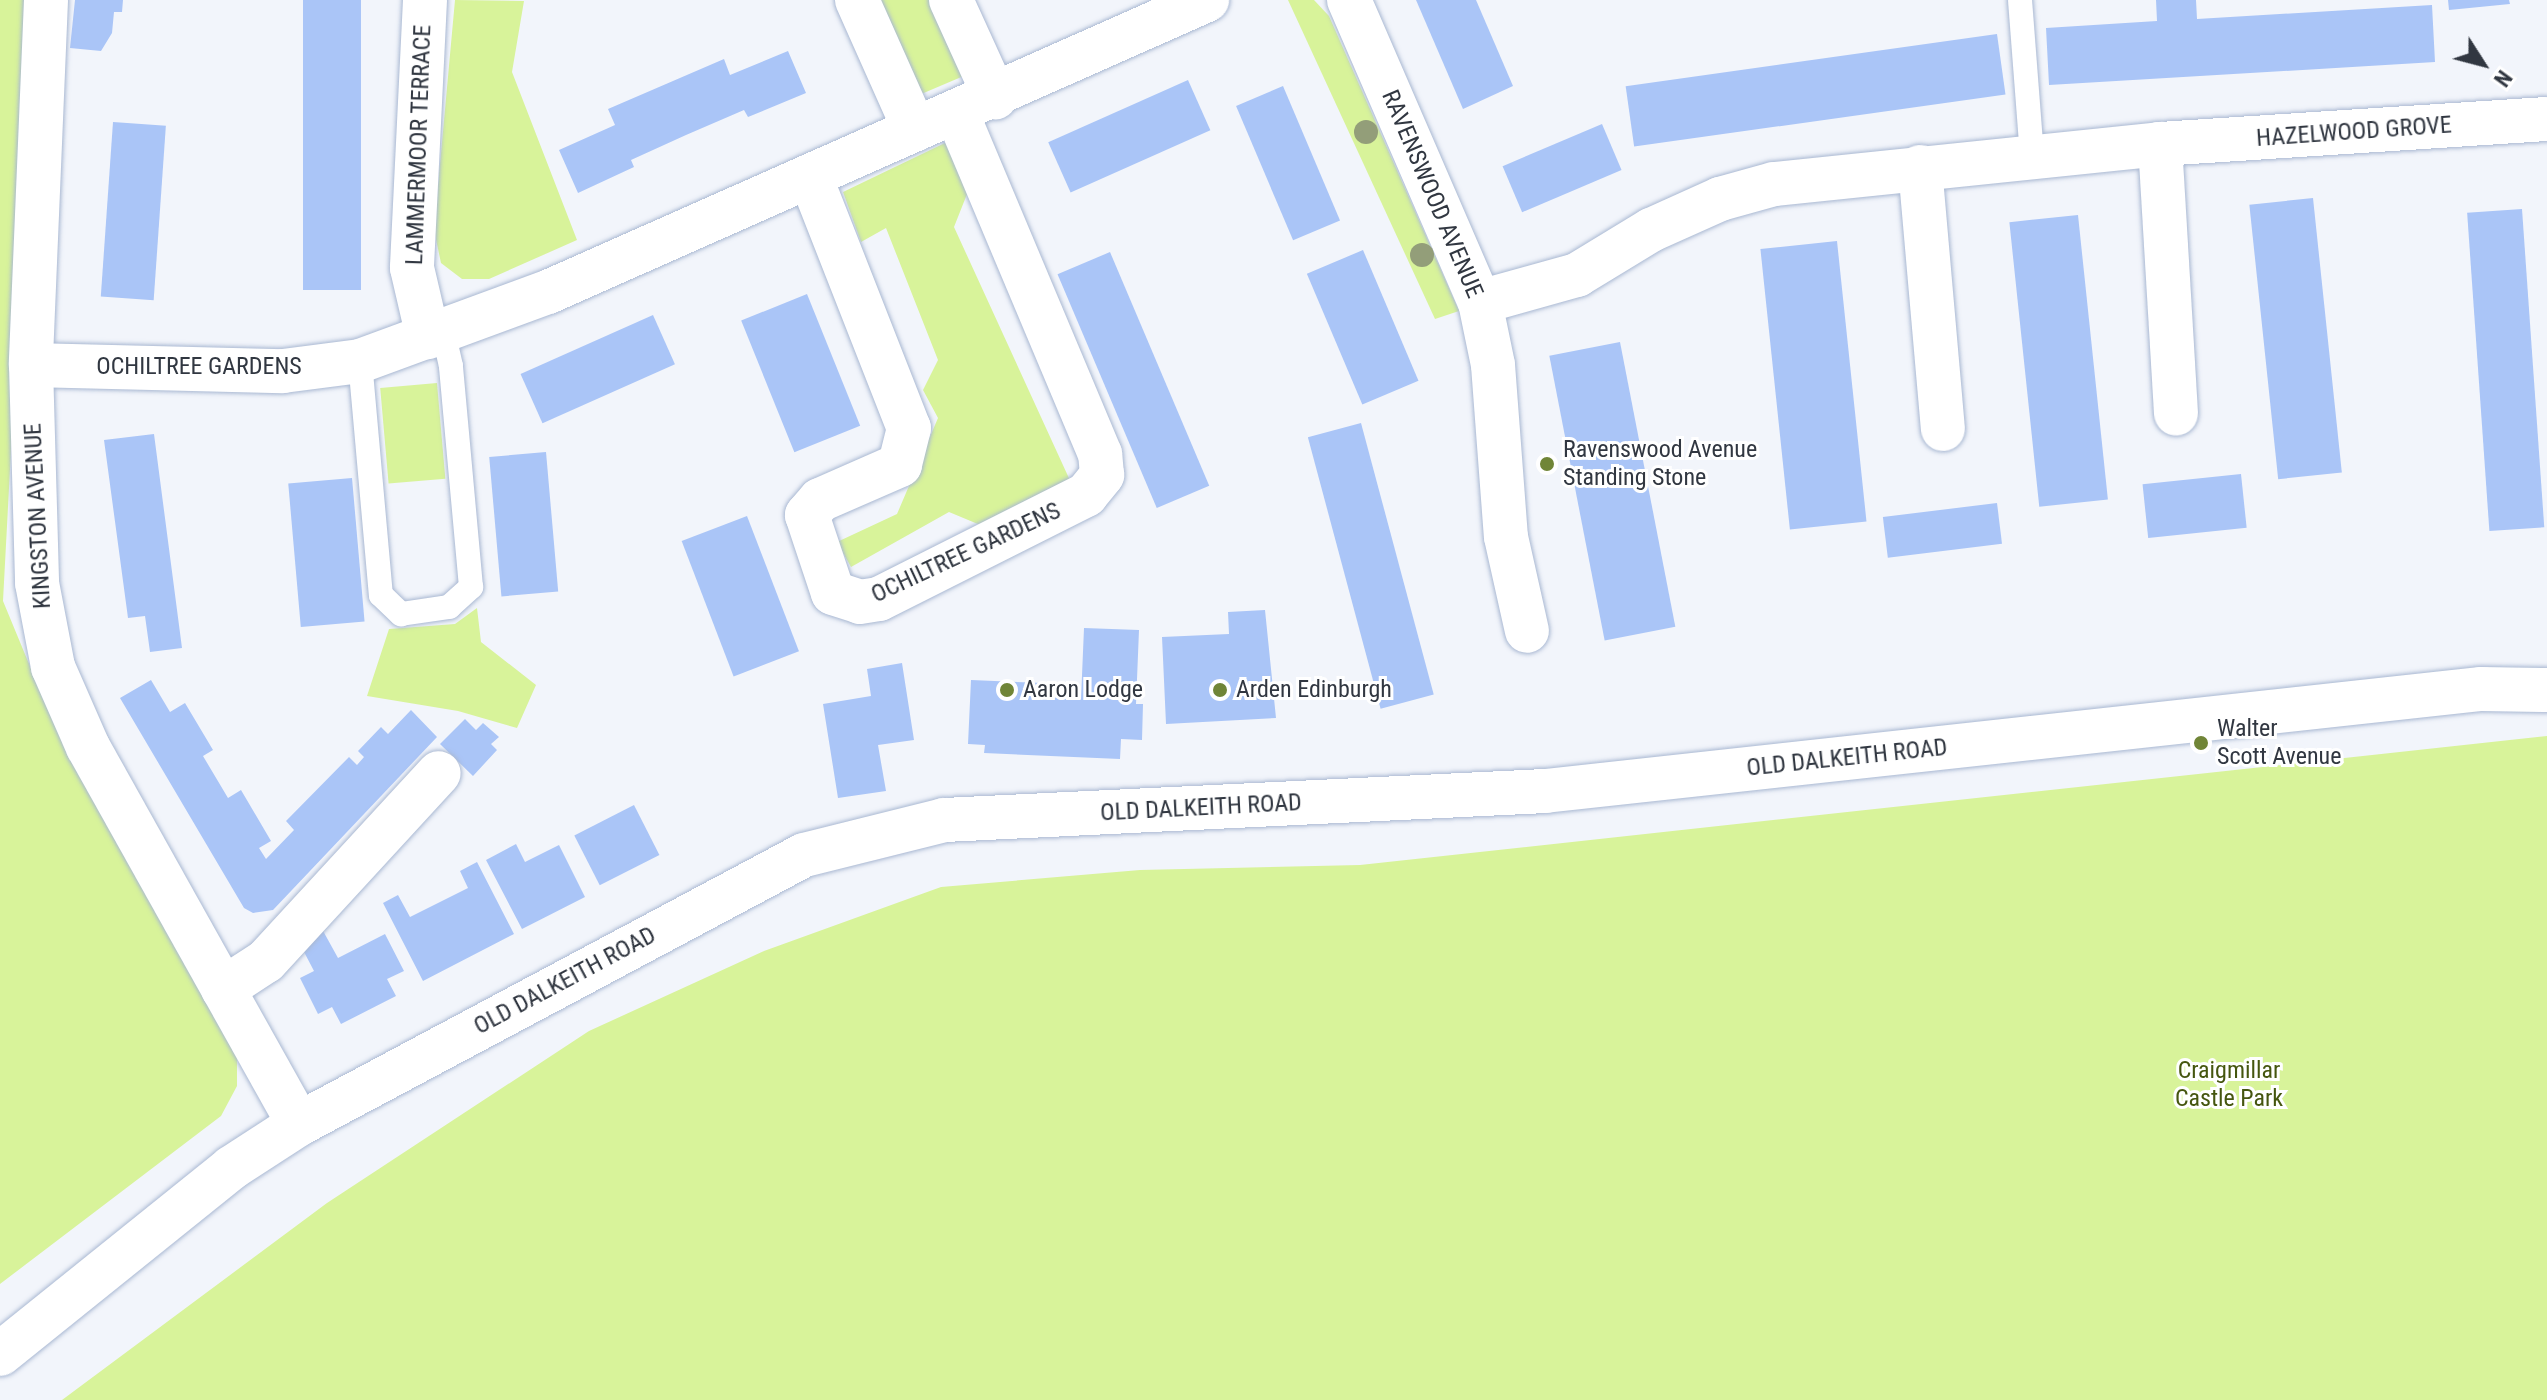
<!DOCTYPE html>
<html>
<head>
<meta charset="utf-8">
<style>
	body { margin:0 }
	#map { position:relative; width:2547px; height:1400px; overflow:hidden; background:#f2f5fb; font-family:"Roboto Condensed",sans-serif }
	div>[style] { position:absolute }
	.green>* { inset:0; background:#d8f39a; transform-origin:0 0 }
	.building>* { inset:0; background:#aac5f7; transform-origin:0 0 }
	.roads { filter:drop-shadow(0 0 2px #a9b8d2) drop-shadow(0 0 2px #a9b8d2) }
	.service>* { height:24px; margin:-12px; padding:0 12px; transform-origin:12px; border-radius:12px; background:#fff }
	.minor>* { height:44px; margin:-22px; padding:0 22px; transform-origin:22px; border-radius:22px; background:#fff }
	.tertiary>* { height:44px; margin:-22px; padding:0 22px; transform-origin:22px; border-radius:22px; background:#fff }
	.primary>* { height:44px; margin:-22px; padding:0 22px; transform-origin:22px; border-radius:22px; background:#fff }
	.trees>* { width:24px; height:24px; margin:-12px; border-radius:50%; background:#939e79 }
	.dots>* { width:22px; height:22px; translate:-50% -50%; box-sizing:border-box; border:4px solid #fff; border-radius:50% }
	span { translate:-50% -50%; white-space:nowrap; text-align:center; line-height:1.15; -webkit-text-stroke:6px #fff; paint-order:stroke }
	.street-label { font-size:24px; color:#313741 }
	.poi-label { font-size:24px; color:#313741 }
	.left { translate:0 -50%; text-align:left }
	.park-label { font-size:24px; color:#45560f }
	.north { position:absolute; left:2443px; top:24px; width:80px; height:80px; -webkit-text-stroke:6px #fff; paint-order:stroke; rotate:126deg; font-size:22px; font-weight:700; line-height:32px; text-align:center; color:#313741 }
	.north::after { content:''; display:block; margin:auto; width:28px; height:36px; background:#313741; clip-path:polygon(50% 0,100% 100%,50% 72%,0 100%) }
</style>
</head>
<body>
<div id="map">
	<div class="green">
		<div style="clip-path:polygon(0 0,35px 0,3px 601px,34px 676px,237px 1054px,237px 1086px,221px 1116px,0 1284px)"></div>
		<div style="clip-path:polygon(455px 0,524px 1px,512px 72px,577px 240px,489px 279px,462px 279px,441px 263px,434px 230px)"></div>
		<div style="clip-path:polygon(871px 0,939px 0,966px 75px,919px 95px)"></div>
		<div style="clip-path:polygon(1288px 0,1314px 0,1329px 16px,1459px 311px,1435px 319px)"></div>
		<div style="clip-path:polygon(949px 141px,971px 184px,954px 227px,1073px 487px,985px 527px,949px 512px,851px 567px,837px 542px,897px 514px,938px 418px,923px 390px,938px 360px,886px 228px,861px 242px,843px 192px)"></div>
		<div style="left:437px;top:383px;width:96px;height:57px;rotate:85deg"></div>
		<div style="clip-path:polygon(477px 608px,481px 642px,536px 685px,517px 728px,458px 711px,367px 696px,389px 629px,455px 624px)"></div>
		<div style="clip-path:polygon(2547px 736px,2547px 1400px,62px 1400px,327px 1203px,589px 1031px,764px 951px,941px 887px,1140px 870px,1360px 865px)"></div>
	</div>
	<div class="building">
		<div style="clip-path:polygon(75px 0,123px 0,122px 12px,114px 12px,112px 33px,101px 51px,70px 48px)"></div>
		<div style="left:303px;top:0;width:58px;height:290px"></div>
		<div style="clip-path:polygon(1416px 0,1476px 0,1513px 86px,1463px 109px)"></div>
		<div style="clip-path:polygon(2156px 0,2196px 0,2197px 19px,2432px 5px,2435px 62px,2049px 85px,2046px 28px,2157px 21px)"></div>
		<div style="clip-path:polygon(2448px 0,2509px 0,2510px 4px,2449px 10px)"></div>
		<div style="left:1997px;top:34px;width:61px;height:375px;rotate:82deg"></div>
		<div style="clip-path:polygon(788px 51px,806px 93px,748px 117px,744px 110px,686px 135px,631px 160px,634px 167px,578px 193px,559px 150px,615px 125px,608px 109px,724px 59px,730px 75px)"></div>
		<div style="left:1188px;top:80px;width:55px;height:153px;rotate:66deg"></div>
		<div style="left:1283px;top:86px;width:146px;height:51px;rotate:67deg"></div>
		<div style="left:113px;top:122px;width:53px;height:175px;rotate:4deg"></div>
		<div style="left:1602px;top:124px;width:50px;height:108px;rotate:67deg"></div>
		<div style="left:2313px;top:198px;width:276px;height:64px;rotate:84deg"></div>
		<div style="left:2522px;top:209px;width:319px;height:55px;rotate:86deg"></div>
		<div style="left:2078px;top:215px;width:286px;height:69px;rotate:84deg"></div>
		<div style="left:1837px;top:241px;width:282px;height:77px;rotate:84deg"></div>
		<div style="left:1363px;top:250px;width:142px;height:61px;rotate:67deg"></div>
		<div style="left:1110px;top:252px;width:254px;height:57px;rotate:67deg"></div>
		<div style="left:807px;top:294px;width:142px;height:71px;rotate:68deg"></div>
		<div style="left:653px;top:315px;width:54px;height:145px;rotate:66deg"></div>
		<div style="left:1620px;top:342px;width:290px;height:72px;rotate:79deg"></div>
		<div style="left:1361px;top:423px;width:281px;height:55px;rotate:75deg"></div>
		<div style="clip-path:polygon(154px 434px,182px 648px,150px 652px,145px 616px,128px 618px,104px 440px)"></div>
		<div style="left:546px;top:452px;width:140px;height:57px;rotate:85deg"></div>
		<div style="left:2241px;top:474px;width:54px;height:99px;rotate:84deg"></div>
		<div style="left:352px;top:478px;width:144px;height:64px;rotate:85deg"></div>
		<div style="left:1997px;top:503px;width:41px;height:115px;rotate:83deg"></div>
		<div style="left:747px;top:516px;width:145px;height:70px;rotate:69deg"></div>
		<div style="clip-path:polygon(1265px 610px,1276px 718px,1166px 724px,1162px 637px,1229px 634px,1228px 612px)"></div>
		<div style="clip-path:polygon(1084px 628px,1139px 630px,1136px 704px,1143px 704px,1142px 740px,1121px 739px,1120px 759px,984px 753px,985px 745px,968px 744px,971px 680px,1043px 683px,1043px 697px,1081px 699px)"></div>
		<div style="clip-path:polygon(902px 663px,914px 740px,878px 745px,886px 791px,838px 798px,823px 704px,871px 696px,867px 669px)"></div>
		<div style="clip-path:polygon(151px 680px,170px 712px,185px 703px,213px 750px,203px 756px,228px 798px,241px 790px,271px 841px,259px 848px,266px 859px,294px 830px,286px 821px,349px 757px,357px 765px,364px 757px,358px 751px,381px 727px,388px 734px,411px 710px,437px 737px,273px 910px,253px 913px,244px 908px,120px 698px)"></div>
		<div style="clip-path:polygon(465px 719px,476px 730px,483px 723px,499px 737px,491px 744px,497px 750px,473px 776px,440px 744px)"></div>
		<div style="left:634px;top:805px;width:56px;height:67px;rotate:63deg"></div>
		<div style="clip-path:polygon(516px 844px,525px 862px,559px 845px,585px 897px,522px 929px,486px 860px)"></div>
		<div style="clip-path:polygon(477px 862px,514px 934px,423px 981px,383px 903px,398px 895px,410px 917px,468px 888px,460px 871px)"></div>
		<div style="clip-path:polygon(322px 929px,338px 958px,385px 934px,404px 971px,387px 979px,396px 996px,341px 1024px,332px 1007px,318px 1014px,300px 978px,314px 971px,303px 950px)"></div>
	</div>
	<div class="roads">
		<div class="service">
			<div style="left:2020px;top:0;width:155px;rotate:85.6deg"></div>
			<div style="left:360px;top:361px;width:235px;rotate:84.9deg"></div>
			<div style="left:381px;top:595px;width:28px;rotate:44deg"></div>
			<div style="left:401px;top:614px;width:49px;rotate:-8.3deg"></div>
			<div style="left:449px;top:607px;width:30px;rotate:-42deg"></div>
			<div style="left:471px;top:587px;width:222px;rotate:-95.2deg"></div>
			<div style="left:451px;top:366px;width:35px;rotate:-103deg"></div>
		</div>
		<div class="minor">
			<div style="left:425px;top:0;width:268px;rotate:92.8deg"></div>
			<div style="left:412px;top:268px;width:71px;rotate:76.9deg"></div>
			<div style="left:857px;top:0;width:142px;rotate:66deg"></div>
			<div style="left:951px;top:0;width:107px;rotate:65.6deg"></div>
			<div style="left:1349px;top:0;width:329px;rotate:66.6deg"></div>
			<div style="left:1480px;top:302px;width:64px;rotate:78.3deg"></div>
			<div style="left:1493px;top:365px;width:172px;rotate:85.7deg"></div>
			<div style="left:1506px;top:537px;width:96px;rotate:77.4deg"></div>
			<div style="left:2160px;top:144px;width:270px;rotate:86.6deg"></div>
			<div style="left:1920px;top:167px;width:263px;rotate:85deg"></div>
			<div style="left:810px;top:176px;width:271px;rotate:68.6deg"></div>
			<div style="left:909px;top:428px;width:38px;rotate:104deg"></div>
			<div style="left:900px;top:465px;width:87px;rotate:156.4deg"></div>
			<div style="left:820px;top:500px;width:20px;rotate:131deg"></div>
			<div style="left:807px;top:515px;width:82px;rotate:71.6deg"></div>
			<div style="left:833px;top:593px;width:28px;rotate:18deg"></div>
			<div style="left:860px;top:602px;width:19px;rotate:-9deg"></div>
			<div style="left:879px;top:599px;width:232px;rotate:-26.7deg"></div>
			<div style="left:1086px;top:495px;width:26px;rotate:-51deg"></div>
			<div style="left:1102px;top:475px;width:21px;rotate:-95deg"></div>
			<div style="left:1100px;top:454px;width:370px;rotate:-112.8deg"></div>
			<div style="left:1480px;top:302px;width:101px;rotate:-15.6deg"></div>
			<div style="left:1577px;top:275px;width:87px;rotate:-31.3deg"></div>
			<div style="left:1651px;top:230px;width:76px;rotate:-24.2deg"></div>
			<div style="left:1720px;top:199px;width:56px;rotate:-15.5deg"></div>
			<div style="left:1774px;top:184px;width:388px;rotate:-5.9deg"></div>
			<div style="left:2160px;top:144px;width:388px;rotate:-3.7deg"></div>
			<div style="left:31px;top:365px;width:252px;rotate:1.4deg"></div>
			<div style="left:283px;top:371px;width:78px;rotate:-7.4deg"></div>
			<div style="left:360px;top:361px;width:200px;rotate:-20.2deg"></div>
			<div style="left:548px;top:292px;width:721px;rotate:-23.9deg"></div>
			<div style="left:223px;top:989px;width:51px;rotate:-33.1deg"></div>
			<div style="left:266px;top:961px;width:255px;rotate:-47.4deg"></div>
		</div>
		<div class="tertiary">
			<div style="left:46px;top:0;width:365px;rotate:92.4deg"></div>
			<div style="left:31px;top:365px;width:218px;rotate:88.4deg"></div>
			<div style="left:37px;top:583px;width:86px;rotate:79.2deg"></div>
			<div style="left:53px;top:667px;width:87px;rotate:66.4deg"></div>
			<div style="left:88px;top:747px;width:432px;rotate:60.8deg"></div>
		</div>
		<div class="primary">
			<div style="left:0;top:1354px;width:297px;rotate:-38.8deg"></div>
			<div style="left:231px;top:1168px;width:81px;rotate:-32.9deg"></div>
			<div style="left:299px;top:1124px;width:572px;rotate:-28.04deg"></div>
			<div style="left:804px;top:855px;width:144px;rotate:-14deg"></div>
			<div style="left:944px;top:820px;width:602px;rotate:-2.76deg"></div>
			<div style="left:1545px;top:791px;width:942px;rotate:-6.22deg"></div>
			<div style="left:2481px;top:689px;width:66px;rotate:0.9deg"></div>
		</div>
	</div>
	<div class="trees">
		<div style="left:1366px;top:132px"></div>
		<div style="left:1422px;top:255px"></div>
	</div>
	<div class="dots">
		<div style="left:1547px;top:464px;background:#708537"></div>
		<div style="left:1007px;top:690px;background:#708537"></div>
		<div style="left:1220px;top:690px;background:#708537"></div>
		<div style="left:2201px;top:743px;background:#708537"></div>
	</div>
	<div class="street-label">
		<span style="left:2354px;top:132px;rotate:-4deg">HAZELWOOD GROVE</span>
		<span style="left:419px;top:145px;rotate:-88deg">LAMMERMOOR TERRACE</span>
		<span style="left:1432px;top:194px;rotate:67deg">RAVENSWOOD AVENUE</span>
		<span style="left:199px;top:367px">OCHILTREE GARDENS</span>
		<span style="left:38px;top:516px;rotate:-93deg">KINGSTON AVENUE</span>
		<span style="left:966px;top:553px;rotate:-25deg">OCHILTREE GARDENS</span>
		<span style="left:1847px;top:758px;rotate:-6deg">OLD DALKEITH ROAD</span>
		<span style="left:1201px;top:808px;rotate:-3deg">OLD DALKEITH ROAD</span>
		<span style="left:565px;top:981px;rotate:-28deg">OLD DALKEITH ROAD</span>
	</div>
	<div class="poi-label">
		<span class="left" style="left:1563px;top:464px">Ravenswood Avenue<br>Standing Stone</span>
		<span class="left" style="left:1023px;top:690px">Aaron Lodge</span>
		<span class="left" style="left:1236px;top:690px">Arden Edinburgh</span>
		<span class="left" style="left:2217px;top:743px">Walter<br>Scott Avenue</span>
	</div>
	<div class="park-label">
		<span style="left:2229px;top:1085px">Craigmillar<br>Castle Park</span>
	</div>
	<div class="north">N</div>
</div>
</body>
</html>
